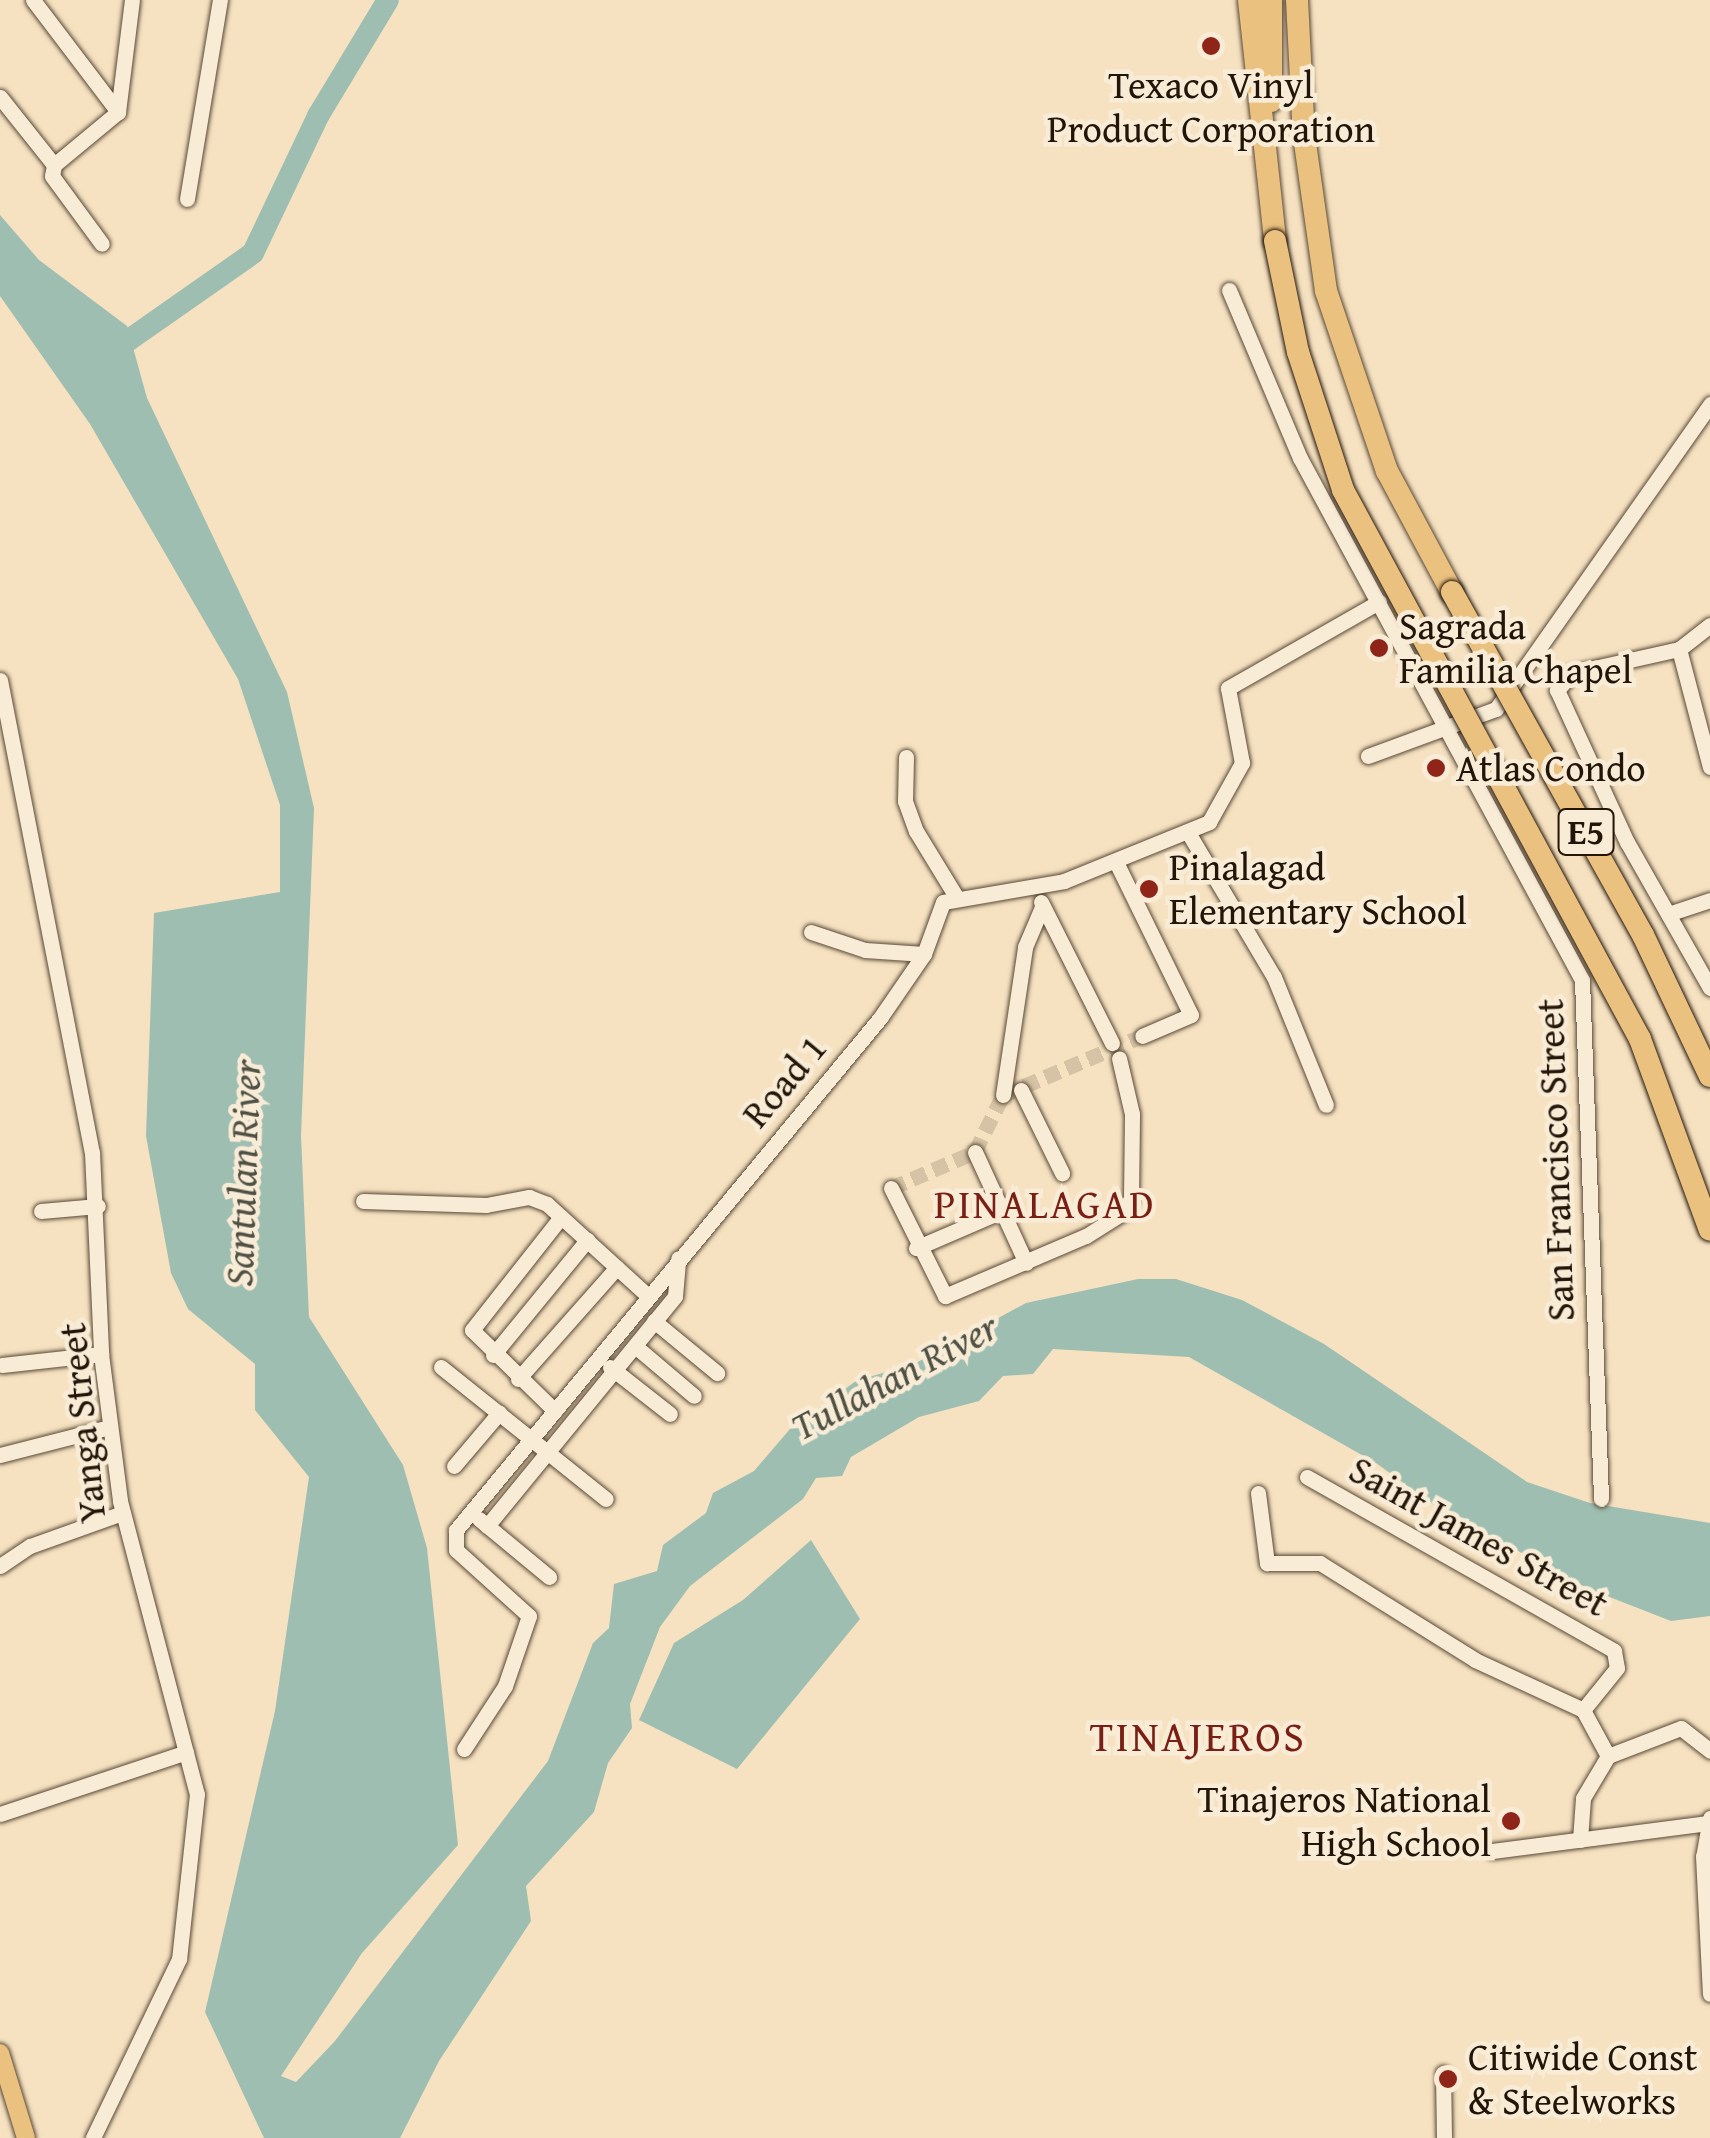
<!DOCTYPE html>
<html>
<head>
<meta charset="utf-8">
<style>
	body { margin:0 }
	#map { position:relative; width:1710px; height:2138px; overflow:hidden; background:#f6e2c1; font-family:"Gentium Book Plus",serif }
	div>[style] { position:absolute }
	.water>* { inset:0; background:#9dbeb1 }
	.river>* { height:22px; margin:-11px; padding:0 11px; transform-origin:11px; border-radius:11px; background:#9dbeb1 }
	.minor-tunnel>* { height:15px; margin-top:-7.5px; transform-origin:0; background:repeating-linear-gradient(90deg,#d6c3a5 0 15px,transparent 0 23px) }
	.roads { filter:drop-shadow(0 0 2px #584836) drop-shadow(0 0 2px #584836) }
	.minor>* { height:15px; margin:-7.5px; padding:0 7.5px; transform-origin:7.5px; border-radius:7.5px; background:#f9ecd7 }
	.major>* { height:18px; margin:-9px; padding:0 9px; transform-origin:9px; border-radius:9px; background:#ebc180 }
	.highway>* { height:22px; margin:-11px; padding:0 11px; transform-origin:11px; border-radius:11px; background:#ebc180 }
	.bridges { filter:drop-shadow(0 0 2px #231508) drop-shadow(0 0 2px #231508) }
	.highway-bridge>* { height:22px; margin:-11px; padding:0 11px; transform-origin:11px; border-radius:11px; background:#ebc180 }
	.dots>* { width:28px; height:28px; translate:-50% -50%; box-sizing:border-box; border:5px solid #f9ecd7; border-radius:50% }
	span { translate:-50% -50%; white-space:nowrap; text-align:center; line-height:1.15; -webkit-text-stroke:9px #f9ecd7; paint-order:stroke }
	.shield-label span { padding:2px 8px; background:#f9ecd7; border:2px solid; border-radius:8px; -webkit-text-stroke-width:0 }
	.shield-label { font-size:35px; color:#231508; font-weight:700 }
	.poi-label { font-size:38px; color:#231508 }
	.left { translate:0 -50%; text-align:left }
	.right { translate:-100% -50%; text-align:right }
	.street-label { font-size:38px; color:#231508 }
	.water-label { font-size:40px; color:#4e5043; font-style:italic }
	.neighbourhood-label { font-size:40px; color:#7a1f14; letter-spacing:2.5px }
	.quarter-label { font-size:42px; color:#7a1f14; letter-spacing:2.5px }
</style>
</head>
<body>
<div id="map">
	<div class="water">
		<div style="clip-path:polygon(0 215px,39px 260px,127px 326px,147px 398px,287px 692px,314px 808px,301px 1136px,309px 1317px,403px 1465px,427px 1548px,458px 1845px,362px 1953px,281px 2076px,296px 2082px,335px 2041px,548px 1761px,593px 1643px,609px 1628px,614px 1584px,657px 1571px,663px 1545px,706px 1513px,713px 1493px,754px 1471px,790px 1429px,856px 1381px,916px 1363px,1026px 1303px,1138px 1279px,1176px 1279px,1242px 1300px,1324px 1344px,1527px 1482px,1590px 1503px,1710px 1523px,1710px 1616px,1671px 1621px,1589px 1589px,1438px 1508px,1376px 1463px,1189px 1357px,1053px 1349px,1033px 1374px,1003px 1376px,979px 1401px,919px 1417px,851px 1457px,842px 1476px,816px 1478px,803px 1499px,690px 1586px,660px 1627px,630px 1704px,632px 1728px,608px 1763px,594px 1812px,526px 1886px,531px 1921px,439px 2061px,400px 2138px,264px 2138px,205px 2012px,275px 1711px,309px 1477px,255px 1410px,255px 1364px,188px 1309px,171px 1273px,146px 1136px,154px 913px,280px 892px,280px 805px,238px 679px,90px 424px,0 296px)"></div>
		<div style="clip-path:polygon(811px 1540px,860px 1619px,737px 1769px,639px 1720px,674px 1643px,743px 1600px)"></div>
	</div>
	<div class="river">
		<div style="left:106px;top:356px;width:179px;rotate:-35deg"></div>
		<div style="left:253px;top:253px;width:152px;rotate:-64.6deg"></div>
		<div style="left:318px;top:116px;width:135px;rotate:-58.9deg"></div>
	</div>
	<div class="minor-tunnel">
		<div style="left:891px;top:1188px;width:91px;rotate:-23.2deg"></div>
		<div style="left:975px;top:1152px;width:64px;rotate:-63.8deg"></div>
		<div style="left:1003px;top:1095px;width:151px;rotate:-23deg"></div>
	</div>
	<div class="roads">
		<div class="minor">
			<div style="left:33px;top:0;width:141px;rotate:52.8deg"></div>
			<div style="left:0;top:97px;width:87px;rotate:51.5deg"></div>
			<div style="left:54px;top:165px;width:83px;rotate:-39.6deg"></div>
			<div style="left:118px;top:112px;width:113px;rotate:-82.9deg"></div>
			<div style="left:54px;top:165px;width:11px;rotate:100deg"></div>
			<div style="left:52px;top:176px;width:84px;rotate:53.7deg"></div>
			<div style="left:187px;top:199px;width:202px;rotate:-80.6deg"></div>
			<div style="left:1229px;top:290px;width:182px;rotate:67.1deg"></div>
			<div style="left:1300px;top:458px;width:593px;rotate:61.62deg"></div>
			<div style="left:1582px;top:980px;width:519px;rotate:87.9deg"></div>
			<div style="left:1710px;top:625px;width:39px;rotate:142deg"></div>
			<div style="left:1679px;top:649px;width:110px;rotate:167.4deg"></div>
			<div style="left:1572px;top:673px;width:23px;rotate:131deg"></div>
			<div style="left:1557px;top:690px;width:167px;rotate:65.3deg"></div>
			<div style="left:1627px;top:842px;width:168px;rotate:60.4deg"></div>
			<div style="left:1679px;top:649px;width:122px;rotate:75.3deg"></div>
			<div style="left:0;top:680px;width:481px;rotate:79deg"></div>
			<div style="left:92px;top:1152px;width:202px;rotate:87.4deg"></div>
			<div style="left:101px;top:1354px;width:148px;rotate:82.6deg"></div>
			<div style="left:120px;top:1501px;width:303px;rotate:75.3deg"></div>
			<div style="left:197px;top:1794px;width:166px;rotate:96.2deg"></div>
			<div style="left:179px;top:1959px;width:199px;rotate:115.7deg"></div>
			<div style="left:1368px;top:756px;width:136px;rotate:-20.2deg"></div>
			<div style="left:1496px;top:709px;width:373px;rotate:-54.9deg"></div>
			<div style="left:906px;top:757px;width:44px;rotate:91.3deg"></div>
			<div style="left:905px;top:801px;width:32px;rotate:70deg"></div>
			<div style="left:916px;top:831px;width:75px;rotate:58.6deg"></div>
			<div style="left:1189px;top:834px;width:166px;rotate:59.3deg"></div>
			<div style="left:1274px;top:977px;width:138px;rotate:67.9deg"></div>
			<div style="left:1117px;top:864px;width:168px;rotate:63.9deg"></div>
			<div style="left:1191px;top:1015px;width:53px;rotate:156.8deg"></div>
			<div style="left:1041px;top:902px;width:158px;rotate:63.3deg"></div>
			<div style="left:1668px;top:914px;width:44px;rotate:-18.4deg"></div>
			<div style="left:811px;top:932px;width:57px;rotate:18.4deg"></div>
			<div style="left:865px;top:950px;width:59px;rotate:3.9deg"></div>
			<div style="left:1021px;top:1090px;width:93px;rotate:63.7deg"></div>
			<div style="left:1003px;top:1095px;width:150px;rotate:-81.5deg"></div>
			<div style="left:1025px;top:947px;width:43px;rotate:-67deg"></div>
			<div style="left:975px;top:1152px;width:122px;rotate:65.3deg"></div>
			<div style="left:891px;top:1188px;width:121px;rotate:63.4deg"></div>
			<div style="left:945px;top:1296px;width:153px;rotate:-23.1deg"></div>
			<div style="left:1086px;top:1236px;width:45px;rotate:-32.3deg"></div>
			<div style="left:1124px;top:1212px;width:16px;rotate:-63deg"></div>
			<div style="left:1131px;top:1198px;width:84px;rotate:-89.3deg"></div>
			<div style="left:1132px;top:1114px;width:57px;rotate:-103.1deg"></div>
			<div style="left:363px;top:1201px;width:123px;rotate:1.9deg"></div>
			<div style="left:486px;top:1205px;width:44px;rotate:-10.5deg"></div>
			<div style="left:529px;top:1197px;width:19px;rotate:21deg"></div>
			<div style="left:547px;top:1204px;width:137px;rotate:42.3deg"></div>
			<div style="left:41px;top:1211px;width:57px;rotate:-5deg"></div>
			<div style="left:916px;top:1248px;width:94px;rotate:-23.3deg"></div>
			<div style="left:654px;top:1321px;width:82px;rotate:39.5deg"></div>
			<div style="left:635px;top:1346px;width:77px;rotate:40.3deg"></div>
			<div style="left:493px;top:1355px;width:149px;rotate:-50.7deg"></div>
			<div style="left:2px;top:1365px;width:100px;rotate:-6.3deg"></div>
			<div style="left:441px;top:1367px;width:211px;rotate:38.7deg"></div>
			<div style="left:610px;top:1367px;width:76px;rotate:38.1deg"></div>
			<div style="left:518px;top:1379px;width:149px;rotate:-48.5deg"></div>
			<div style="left:555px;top:1411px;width:116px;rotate:-135.7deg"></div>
			<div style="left:472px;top:1330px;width:144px;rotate:-51.8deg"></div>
			<div style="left:0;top:1455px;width:113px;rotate:-14.4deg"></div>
			<div style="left:454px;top:1466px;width:70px;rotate:-49.7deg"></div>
			<div style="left:1307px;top:1477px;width:353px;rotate:29.5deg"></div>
			<div style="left:1614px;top:1651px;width:17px;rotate:80deg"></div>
			<div style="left:1617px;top:1668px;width:54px;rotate:129deg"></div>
			<div style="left:1583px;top:1710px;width:52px;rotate:61.5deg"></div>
			<div style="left:1608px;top:1756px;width:78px;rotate:-21deg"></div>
			<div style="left:1681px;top:1728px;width:37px;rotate:38deg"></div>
			<div style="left:1258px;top:1493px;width:71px;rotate:82.7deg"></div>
			<div style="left:1267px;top:1563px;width:53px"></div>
			<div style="left:1320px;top:1563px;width:183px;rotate:32deg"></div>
			<div style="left:1475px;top:1660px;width:119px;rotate:24.8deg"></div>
			<div style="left:479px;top:1519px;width:91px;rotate:39.6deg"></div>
			<div style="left:487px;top:1526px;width:297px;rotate:-50.7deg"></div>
			<div style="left:675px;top:1296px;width:38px;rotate:-85deg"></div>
			<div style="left:0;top:1566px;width:36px;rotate:-34deg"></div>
			<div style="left:30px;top:1546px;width:98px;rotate:-19.7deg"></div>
			<div style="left:464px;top:1749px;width:75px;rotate:-56.9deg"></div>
			<div style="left:505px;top:1686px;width:74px;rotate:-71.1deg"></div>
			<div style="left:529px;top:1616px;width:98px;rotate:-137.9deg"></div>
			<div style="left:456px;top:1550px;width:20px;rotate:-90deg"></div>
			<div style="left:456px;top:1530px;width:665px;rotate:-50.37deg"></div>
			<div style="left:880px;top:1018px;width:78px;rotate:-55.5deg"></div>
			<div style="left:924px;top:954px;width:55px;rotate:-69.9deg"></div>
			<div style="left:943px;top:902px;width:123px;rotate:-9.8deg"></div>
			<div style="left:1064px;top:881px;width:157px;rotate:-22.1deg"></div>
			<div style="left:1209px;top:822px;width:68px;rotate:-60.8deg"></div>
			<div style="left:1242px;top:763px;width:76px;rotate:-100.6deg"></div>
			<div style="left:1228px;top:688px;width:174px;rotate:-29.7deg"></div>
			<div style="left:0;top:1814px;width:196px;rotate:-18.4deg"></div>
			<div style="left:1710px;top:1818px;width:39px;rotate:100deg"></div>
			<div style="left:1703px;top:1856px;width:138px;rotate:87.1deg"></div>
			<div style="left:1580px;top:1840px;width:42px;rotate:-85.9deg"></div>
			<div style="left:1583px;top:1798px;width:49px;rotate:-59.2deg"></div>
			<div style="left:1492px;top:1851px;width:218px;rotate:-7.4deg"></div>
			<div style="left:1443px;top:2073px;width:65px;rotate:89.1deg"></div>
		</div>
		<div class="major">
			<div style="left:0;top:2053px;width:89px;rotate:73deg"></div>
		</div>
		<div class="highway">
			<div style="left:1249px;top:0;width:242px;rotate:83.8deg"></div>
			<div style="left:1271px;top:0;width:101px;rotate:90deg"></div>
			<div style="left:1297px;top:0;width:136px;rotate:87.1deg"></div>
			<div style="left:1304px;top:136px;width:157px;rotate:81.9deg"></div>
			<div style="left:1326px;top:291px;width:190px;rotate:71.3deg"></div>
			<div style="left:1387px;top:471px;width:137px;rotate:61.8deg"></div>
		</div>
	</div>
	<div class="bridges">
		<div class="highway-bridge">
			<div style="left:1275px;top:241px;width:113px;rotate:78.3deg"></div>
			<div style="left:1298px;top:352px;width:145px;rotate:71.9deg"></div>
			<div style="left:1343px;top:490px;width:624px;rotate:61.59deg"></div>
			<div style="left:1640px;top:1039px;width:203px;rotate:69.9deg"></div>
			<div style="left:1452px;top:592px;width:393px;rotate:60.9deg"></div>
			<div style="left:1643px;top:935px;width:156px;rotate:64.6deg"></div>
		</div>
	</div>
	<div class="dots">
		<div style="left:1211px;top:46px;background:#8f2418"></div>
		<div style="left:1379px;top:648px;background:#8f2418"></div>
		<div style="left:1436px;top:768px;background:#8f2418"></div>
		<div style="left:1149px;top:889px;background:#8f2418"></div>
		<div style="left:1511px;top:1821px;background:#8f2418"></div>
		<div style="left:1448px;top:2079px;background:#8f2418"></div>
	</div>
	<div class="shield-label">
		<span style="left:1586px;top:832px">E5</span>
	</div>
	<div class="poi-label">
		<span style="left:1211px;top:107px">Texaco Vinyl<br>Product Corporation</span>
		<span class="left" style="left:1399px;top:648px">Sagrada<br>Familia Chapel</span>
		<span class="left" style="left:1456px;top:768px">Atlas Condo</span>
		<span class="left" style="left:1169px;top:889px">Pinalagad<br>Elementary School</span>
		<span class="right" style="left:1491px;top:1821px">Tinajeros National<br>High School</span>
		<span class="left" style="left:1468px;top:2079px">Citiwide Const<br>&amp; Steelworks</span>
	</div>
	<div class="street-label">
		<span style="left:784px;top:1081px;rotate:-50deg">Road 1</span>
		<span style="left:1555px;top:1160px;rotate:-92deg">San Francisco Street</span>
		<span style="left:82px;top:1423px;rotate:-96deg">Yanga Street</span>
		<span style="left:1479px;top:1536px;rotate:29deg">Saint James Street</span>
	</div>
	<div class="water-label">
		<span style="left:242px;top:1173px;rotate:-88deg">Santulan River</span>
		<span style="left:894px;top:1376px;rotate:-28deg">Tullahan River</span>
	</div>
	<div class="neighbourhood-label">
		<span style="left:1045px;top:1204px">PINALAGAD</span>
	</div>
	<div class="quarter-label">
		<span style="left:1198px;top:1736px">TINAJEROS</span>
	</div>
</div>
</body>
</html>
